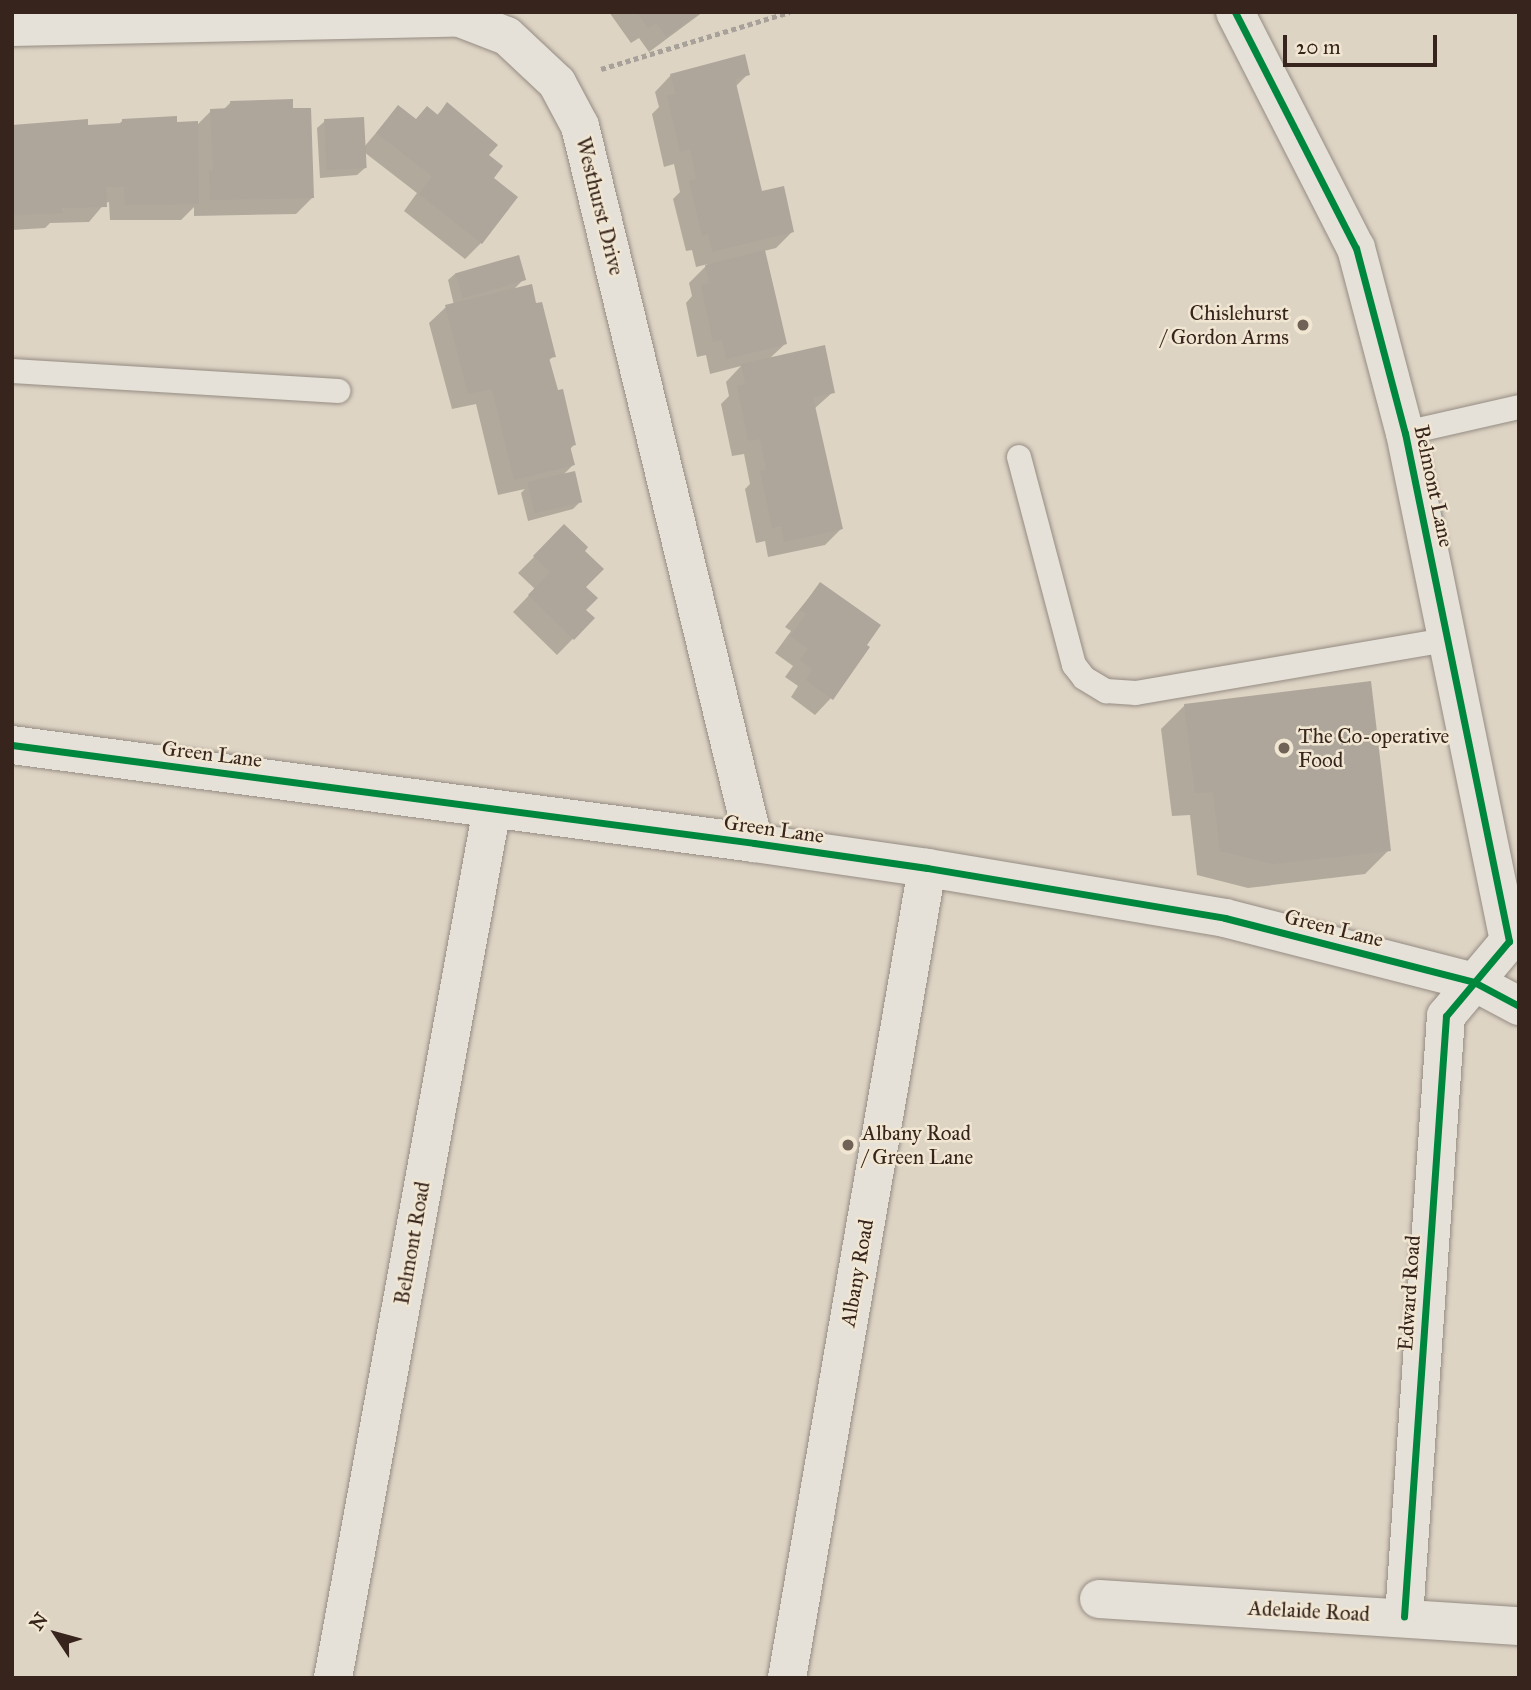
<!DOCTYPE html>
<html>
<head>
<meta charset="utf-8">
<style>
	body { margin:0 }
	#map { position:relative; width:1531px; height:1690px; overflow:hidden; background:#ded4c4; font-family:"IM FELL Great Primer",serif }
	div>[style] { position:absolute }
	.shadow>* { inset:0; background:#0003 }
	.building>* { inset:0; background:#aea69b; transform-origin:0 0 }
	.path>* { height:4.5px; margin-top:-2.25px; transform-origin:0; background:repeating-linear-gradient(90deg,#a7a19a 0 5px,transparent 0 8.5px) }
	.roads { filter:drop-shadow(0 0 2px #958c83) drop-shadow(0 0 2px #958c83) }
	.service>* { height:24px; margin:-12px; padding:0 12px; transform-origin:12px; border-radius:12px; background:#e5e1d8 }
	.minor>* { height:38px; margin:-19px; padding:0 19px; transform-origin:19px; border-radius:19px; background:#e5e1d8 }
	.tertiary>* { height:38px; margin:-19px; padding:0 19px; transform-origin:19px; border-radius:19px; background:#e5e1d8 }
	.secondary>* { height:38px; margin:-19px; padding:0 19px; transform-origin:19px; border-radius:19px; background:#e5e1d8 }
	.cycleway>* { height:7px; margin:-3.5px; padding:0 3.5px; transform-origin:3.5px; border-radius:3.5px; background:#00873e }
	.dots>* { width:19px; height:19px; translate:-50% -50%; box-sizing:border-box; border:4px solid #f0e6d2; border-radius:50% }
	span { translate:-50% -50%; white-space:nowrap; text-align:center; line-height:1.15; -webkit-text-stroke:5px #f0e6d2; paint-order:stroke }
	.street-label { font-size:21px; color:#37241c }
	.poi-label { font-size:21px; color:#37241c }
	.right { translate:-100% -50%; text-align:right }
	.left { translate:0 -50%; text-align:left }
	.frame { position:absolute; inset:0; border:14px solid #37241c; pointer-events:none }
	.north { position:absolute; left:21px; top:1599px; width:70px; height:70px; -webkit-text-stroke:5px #f0e6d2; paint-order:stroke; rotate:306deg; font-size:19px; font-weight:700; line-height:28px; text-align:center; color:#37241c }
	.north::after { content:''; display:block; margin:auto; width:24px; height:32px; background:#37241c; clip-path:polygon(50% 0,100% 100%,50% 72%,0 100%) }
	.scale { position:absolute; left:1283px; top:35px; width:154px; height:32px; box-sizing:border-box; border:4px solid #37241c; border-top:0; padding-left:9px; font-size:21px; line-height:24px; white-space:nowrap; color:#37241c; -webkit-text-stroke:5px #f0e6d2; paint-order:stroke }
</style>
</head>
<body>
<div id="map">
	<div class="shadow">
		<div style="clip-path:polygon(609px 12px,703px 12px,649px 52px,639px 38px,631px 43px)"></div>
		<div style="clip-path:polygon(748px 74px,735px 87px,760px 193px,792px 232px,776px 248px,764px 251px,785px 344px,769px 359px,833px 392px,814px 409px,841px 529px,825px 545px,768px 557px,765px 541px,756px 543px,745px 489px,750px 484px,744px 454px,732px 456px,721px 404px,729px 396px,726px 382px,741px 366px,710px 374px,706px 355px,697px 357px,686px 303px,692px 296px,689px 283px,708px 264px,696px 267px,692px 250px,686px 251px,673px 199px,680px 192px,674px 164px,664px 167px,652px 114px,659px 107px,655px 92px,671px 75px)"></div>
		<div style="clip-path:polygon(231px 102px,291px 110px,312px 198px,296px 214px,194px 216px,194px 207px,181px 220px,110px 220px,109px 202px,105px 203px,89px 222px,50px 223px,45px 228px,12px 230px,12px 127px,86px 127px,118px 125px,123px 120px,196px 126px,211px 111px,223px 110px)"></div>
		<div style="clip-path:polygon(448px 104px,487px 155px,491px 178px,481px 243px,465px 259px,404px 211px,417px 193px,364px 152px,365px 168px,357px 175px,320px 178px,317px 128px,325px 121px,364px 147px,398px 107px,415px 120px,436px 116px)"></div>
		<div style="clip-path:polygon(456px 273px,524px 279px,513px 290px,554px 356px,548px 361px,575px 444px,570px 449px,573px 465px,561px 477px,581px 501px,573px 509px,528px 521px,521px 493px,525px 489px,498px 495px,476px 404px,452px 409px,429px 323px,446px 307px,454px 305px,448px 280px)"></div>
		<div style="clip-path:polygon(564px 527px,583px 551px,583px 610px,593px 618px,557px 655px,513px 612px,535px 589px,518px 573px)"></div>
		<div style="clip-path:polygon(820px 584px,831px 698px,815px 715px,791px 697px,798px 686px,785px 677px,793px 666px,775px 653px,791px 631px,785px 627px)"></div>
		<div style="clip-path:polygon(1185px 705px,1389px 850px,1365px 874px,1248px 888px,1197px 875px,1190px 815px,1172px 816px,1161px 729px)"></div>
	</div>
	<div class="building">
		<div style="clip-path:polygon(637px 12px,701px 12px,666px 37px,656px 23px,648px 28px)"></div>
		<div style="clip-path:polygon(745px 54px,750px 75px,735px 79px,762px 191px,784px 186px,794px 232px,712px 252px,708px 234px,702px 236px,689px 181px,696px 179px,690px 149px,680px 152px,667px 96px,676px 94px,670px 74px)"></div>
		<div style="clip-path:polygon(293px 99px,293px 108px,311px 108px,314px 198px,210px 200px,209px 171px,213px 171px,210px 109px,231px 108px,230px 101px)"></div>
		<div style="clip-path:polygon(447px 102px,498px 145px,489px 155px,503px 166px,494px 178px,518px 197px,482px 244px,419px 194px,432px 176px,376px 133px,398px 105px,416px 119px,427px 106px,438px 115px)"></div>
		<div style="clip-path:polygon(177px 116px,177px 122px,198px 121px,199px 204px,125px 205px,124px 187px,106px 187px,107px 207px,61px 208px,63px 213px,14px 215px,12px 125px,88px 119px,88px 125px,104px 124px,122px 123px,122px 119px)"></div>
		<div style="left:364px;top:117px;width:51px;height:40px;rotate:87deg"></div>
		<div style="clip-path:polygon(765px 250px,787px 344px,726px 359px,722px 340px,713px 342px,701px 285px,709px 283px,705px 265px)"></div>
		<div style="left:519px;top:255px;width:26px;height:66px;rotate:74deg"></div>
		<div style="clip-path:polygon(532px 284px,536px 303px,542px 302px,556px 357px,549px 358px,558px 390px,563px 389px,569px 415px,576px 445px,570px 446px,575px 465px,514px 480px,492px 389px,468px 394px,445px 305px)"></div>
		<div style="clip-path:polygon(825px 345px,835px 393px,813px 397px,843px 529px,784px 542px,781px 526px,772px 528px,760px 471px,766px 470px,760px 439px,748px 441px,737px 386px,745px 384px,741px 364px)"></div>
		<div style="left:575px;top:471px;width:32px;height:49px;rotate:77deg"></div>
		<div style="clip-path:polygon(564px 524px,588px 547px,585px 551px,604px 569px,586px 587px,598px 598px,586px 610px,595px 618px,574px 640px,528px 595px,550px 572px,533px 556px)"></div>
		<div style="clip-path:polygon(820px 582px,881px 625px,867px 645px,870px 647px,833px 700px,806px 680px,812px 669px,800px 660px,808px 649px,790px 636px,806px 614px,800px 610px)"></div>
		<div style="clip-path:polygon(1371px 681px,1391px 851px,1273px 864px,1220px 851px,1213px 792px,1195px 793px,1184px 704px)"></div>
	</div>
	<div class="path">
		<div style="left:601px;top:69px;width:197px;rotate:-16.8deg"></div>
	</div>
	<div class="roads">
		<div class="service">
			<div style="left:12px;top:371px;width:327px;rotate:3.5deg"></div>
			<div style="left:1405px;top:433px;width:117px;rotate:-12.8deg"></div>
			<div style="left:1019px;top:457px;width:215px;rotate:75.2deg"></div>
			<div style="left:1074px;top:665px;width:16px;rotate:52deg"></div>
			<div style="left:1084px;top:678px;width:26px;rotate:31deg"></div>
			<div style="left:1106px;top:691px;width:30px;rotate:4deg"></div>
			<div style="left:1136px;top:693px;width:315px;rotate:-9.7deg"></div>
		</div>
		<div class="minor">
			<div style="left:1235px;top:12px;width:265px;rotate:62.9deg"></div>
			<div style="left:1356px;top:248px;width:191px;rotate:75.2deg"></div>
			<div style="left:1405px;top:433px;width:519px;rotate:78.43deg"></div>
			<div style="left:1509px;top:941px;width:98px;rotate:130deg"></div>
			<div style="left:1446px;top:1016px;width:602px;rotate:94deg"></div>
			<div style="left:12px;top:27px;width:448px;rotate:-1.2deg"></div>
			<div style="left:460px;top:18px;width:50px;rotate:21deg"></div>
			<div style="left:507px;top:36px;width:69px;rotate:43.2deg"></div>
			<div style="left:557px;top:83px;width:49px;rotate:61.9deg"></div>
			<div style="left:580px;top:126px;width:738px;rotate:76.36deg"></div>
			<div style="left:1099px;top:1599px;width:421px;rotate:3.7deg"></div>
			<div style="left:333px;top:1678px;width:884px;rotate:-79.64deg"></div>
		</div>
		<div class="tertiary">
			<div style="left:787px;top:1678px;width:822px;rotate:-80.19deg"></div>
		</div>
		<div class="secondary">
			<div style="left:12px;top:745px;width:748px;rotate:7.52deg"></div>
			<div style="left:754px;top:843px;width:175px;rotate:8.2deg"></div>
			<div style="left:927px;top:868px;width:302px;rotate:9.5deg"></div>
			<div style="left:1225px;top:918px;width:257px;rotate:14.4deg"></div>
			<div style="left:1474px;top:982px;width:51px;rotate:28.1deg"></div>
		</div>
	</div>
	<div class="cycleway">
		<div style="left:1235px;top:12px;width:265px;rotate:62.9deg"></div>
		<div style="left:1356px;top:248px;width:191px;rotate:75.2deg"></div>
		<div style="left:1405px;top:433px;width:519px;rotate:78.43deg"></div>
		<div style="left:1509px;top:941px;width:98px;rotate:130deg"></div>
		<div style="left:1446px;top:1016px;width:602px;rotate:94deg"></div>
		<div style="left:12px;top:745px;width:748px;rotate:7.52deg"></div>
		<div style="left:754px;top:843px;width:175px;rotate:8.2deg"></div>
		<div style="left:927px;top:868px;width:302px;rotate:9.5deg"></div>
		<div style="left:1225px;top:918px;width:257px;rotate:14.4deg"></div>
		<div style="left:1474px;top:982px;width:51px;rotate:28.1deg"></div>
	</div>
	<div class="dots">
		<div style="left:1303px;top:325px;background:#716257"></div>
		<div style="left:1284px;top:748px;background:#716257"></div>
		<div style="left:848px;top:1145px;background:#716257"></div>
	</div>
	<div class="street-label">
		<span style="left:600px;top:206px;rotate:76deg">Westhurst Drive</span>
		<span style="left:1434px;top:486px;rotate:78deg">Belmont Lane</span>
		<span style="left:212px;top:754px;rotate:7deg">Green Lane</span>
		<span style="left:774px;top:829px;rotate:8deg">Green Lane</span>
		<span style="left:1334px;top:928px;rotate:14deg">Green Lane</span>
		<span style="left:412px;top:1243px;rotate:-80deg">Belmont Road</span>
		<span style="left:857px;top:1273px;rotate:-80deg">Albany Road</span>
		<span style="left:1409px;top:1293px;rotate:-86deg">Edward Road</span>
		<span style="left:1309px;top:1611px;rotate:3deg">Adelaide Road</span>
	</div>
	<div class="poi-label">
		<span class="right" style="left:1289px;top:325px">Chislehurst<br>/ Gordon Arms</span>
		<span class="left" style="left:1298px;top:748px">The Co-operative<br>Food</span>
		<span class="left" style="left:862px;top:1145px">Albany Road<br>/ Green Lane</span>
	</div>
	<div class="frame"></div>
	<div class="north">N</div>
	<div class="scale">20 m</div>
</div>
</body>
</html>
